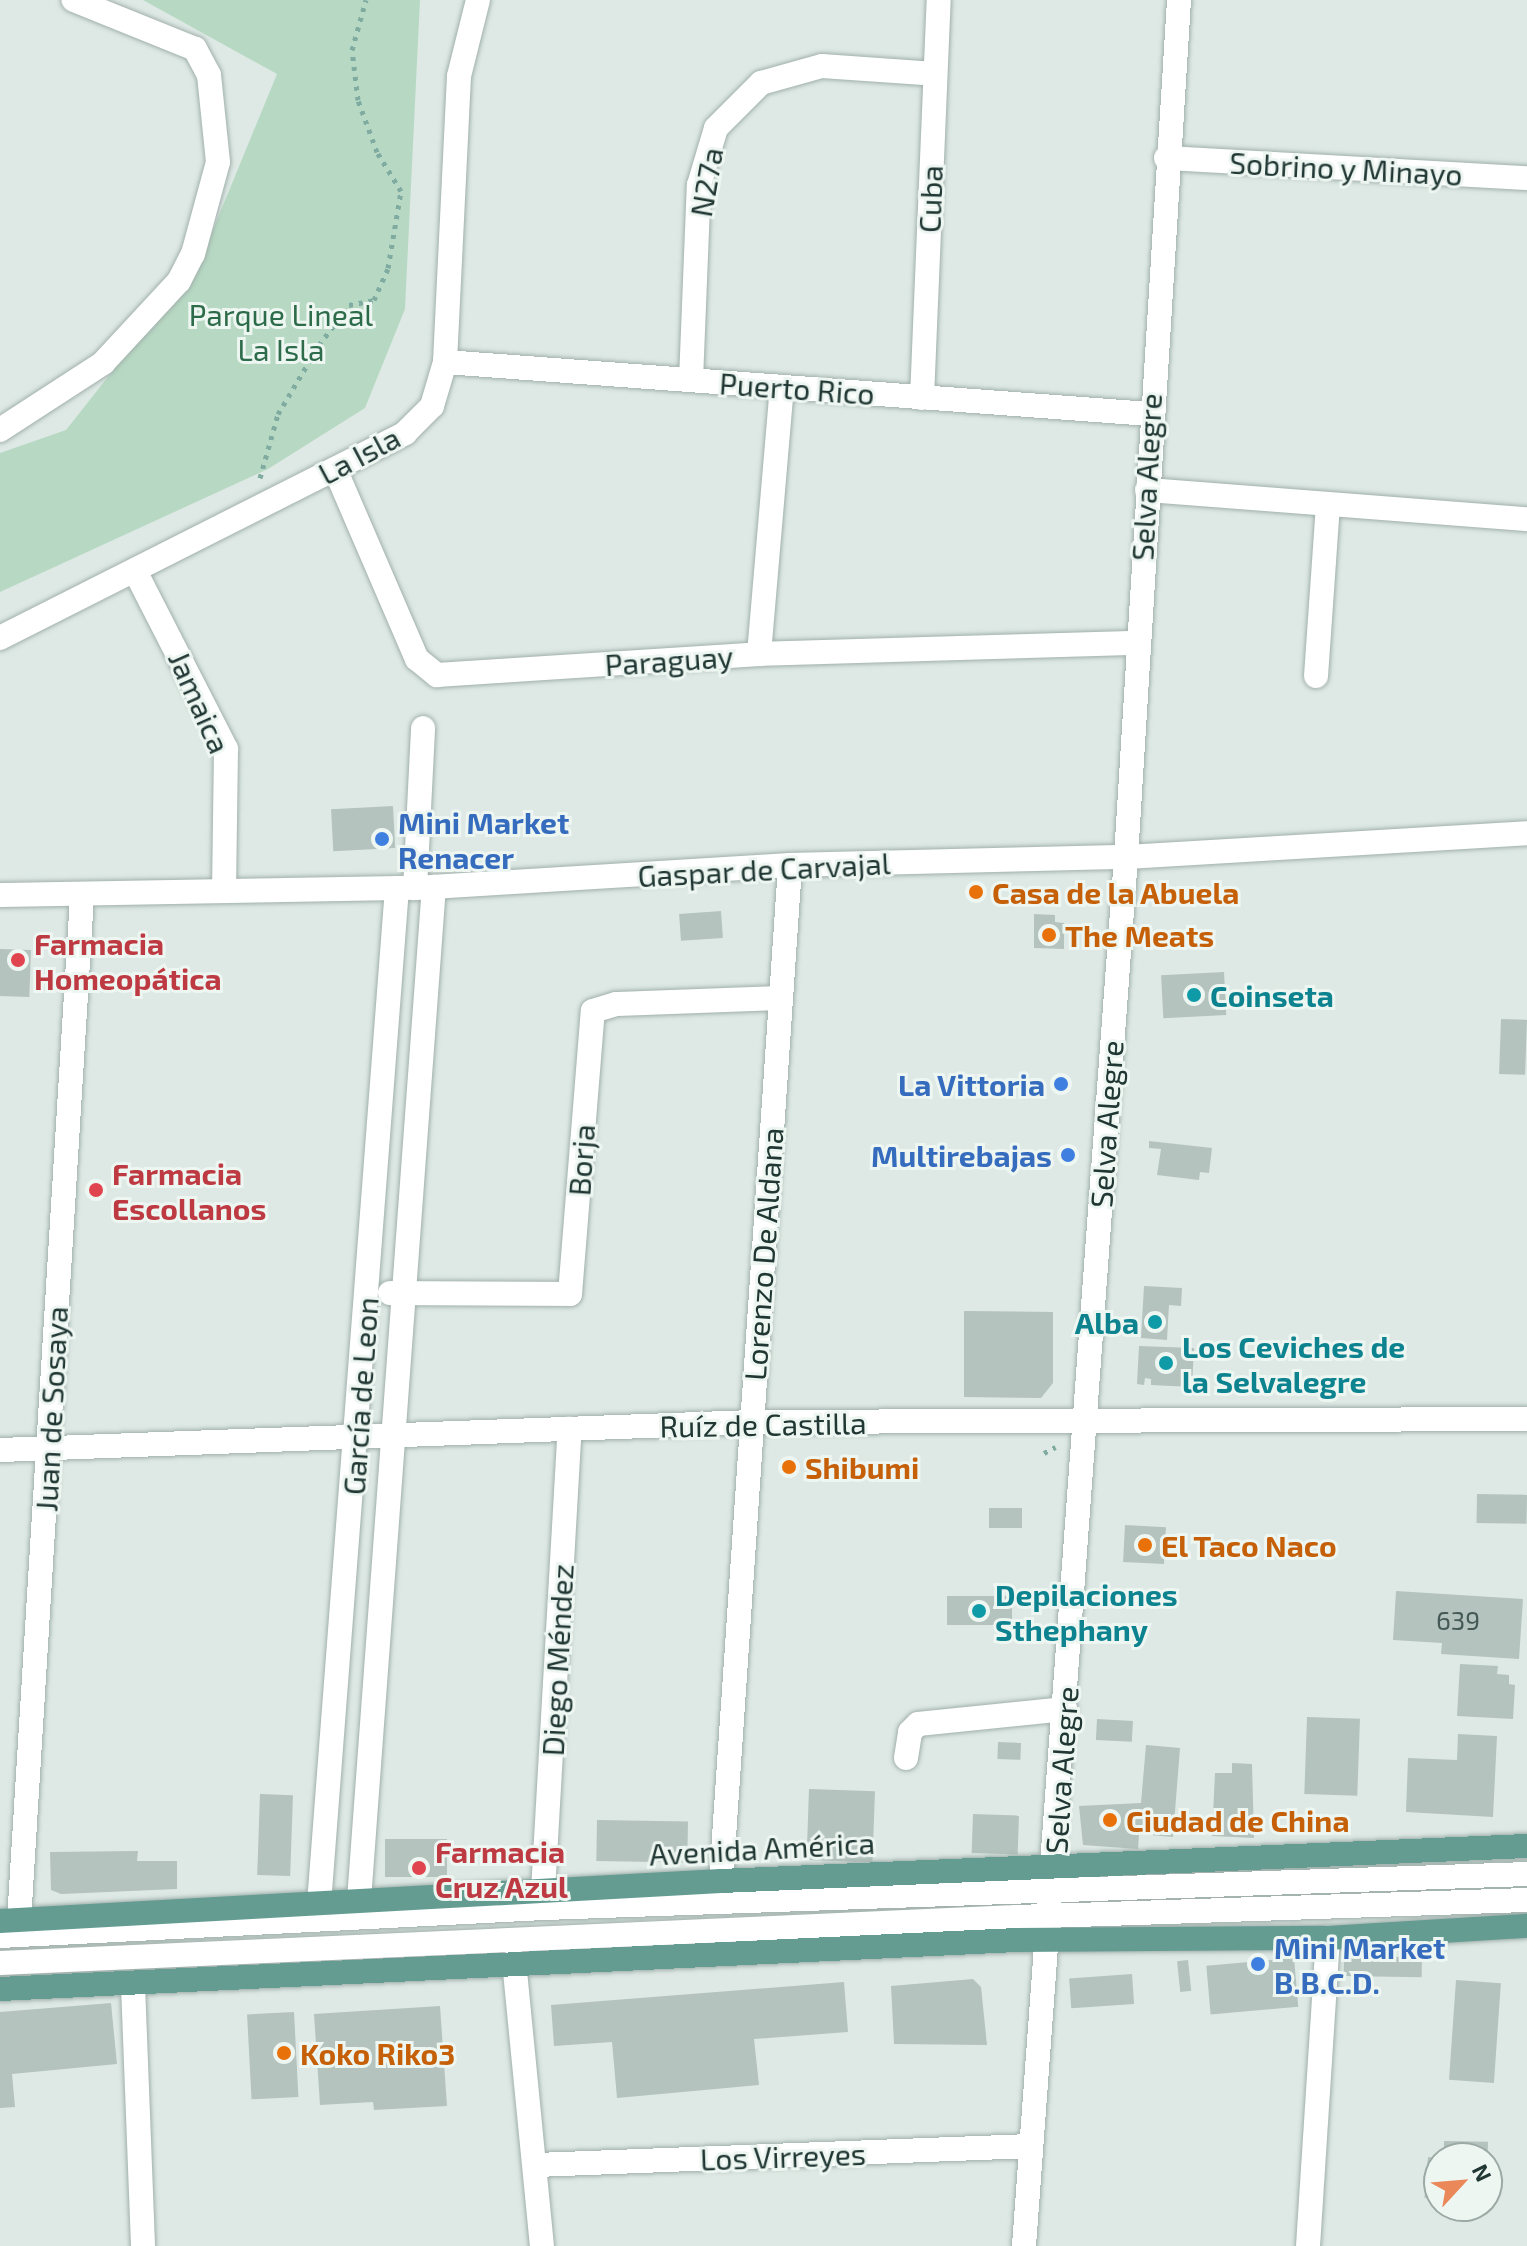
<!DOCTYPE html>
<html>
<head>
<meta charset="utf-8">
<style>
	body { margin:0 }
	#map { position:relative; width:1527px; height:2246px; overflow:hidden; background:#dee9e5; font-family:"Exo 2",sans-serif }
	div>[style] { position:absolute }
	.green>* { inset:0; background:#b7d9c3 }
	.building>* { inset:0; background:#b4c3be; transform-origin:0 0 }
	.path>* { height:5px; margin-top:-2.5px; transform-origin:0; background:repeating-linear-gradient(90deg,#80aba1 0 4px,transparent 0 10px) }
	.roads { filter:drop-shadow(0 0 2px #a1b0ac) drop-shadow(0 0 2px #a1b0ac) }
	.minor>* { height:24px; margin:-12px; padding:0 12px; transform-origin:12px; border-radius:12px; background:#fff }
	.major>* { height:24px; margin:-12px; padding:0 12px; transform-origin:12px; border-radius:12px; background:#649c92 }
	.dots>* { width:22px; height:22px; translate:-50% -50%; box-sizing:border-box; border:4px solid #eef6f2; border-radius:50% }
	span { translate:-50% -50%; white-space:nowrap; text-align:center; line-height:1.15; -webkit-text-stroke:6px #eef6f2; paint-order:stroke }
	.number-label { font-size:26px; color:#455a56 }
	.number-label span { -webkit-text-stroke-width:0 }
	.street-label { font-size:30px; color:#203733 }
	.park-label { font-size:30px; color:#2d6c4a }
	.shop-label { font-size:30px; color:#366cbe; font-weight:700 }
	.left { translate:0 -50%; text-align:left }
	.right { translate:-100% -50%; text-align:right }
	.food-label { font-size:30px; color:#c56008; font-weight:700 }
	.health-label { font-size:30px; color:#be3a42; font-weight:700 }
	.culture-label { font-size:30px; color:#0d838f; font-weight:700 }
	.north { position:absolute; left:1423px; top:2142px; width:80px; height:80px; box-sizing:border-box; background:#eef6f2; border:2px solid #9caaa6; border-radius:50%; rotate:64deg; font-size:22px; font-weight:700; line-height:32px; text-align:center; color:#203733 }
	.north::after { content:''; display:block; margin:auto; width:28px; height:36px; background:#eb885a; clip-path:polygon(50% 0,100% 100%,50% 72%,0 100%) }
</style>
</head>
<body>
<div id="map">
	<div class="green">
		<div style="clip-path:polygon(143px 0,420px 0,405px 309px,365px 408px,268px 469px,0 592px,0 453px,66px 430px,201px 259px,277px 74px)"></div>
	</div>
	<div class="building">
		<div style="left:393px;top:806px;width:42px;height:62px;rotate:87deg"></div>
		<div style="left:721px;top:911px;width:27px;height:42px;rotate:86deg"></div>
		<div style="clip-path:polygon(1034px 914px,1055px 915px,1055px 922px,1064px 923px,1064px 949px,1034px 948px)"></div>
		<div style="left:0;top:949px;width:31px;height:47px;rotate:2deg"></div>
		<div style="left:1224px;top:972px;width:43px;height:63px;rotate:87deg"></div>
		<div style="left:1501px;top:1019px;width:26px;height:55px;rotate:2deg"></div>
		<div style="clip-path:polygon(1149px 1141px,1212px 1148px,1209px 1173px,1200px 1172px,1199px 1180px,1157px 1175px,1161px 1149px,1149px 1148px)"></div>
		<div style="clip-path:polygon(1144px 1286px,1182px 1288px,1181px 1306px,1169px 1305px,1167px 1340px,1141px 1338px)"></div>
		<div style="clip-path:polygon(964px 1311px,1053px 1312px,1053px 1383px,1041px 1398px,964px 1397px)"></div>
		<div style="clip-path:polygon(1139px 1346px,1194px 1348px,1192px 1387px,1151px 1385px,1151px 1379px,1145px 1378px,1144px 1385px,1137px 1384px)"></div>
		<div style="left:1477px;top:1494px;width:50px;height:29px;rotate:1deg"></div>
		<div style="left:989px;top:1508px;width:33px;height:20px"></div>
		<div style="left:1125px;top:1525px;width:41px;height:37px;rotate:3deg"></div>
		<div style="clip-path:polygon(1396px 1591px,1523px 1599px,1519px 1659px,1441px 1654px,1442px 1643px,1393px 1640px)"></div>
		<div style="left:1012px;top:1596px;width:29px;height:65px;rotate:90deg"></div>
		<div style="clip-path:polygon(1460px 1664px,1498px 1666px,1497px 1674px,1509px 1675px,1509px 1684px,1515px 1685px,1513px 1719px,1457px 1716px)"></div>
		<div style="left:1307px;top:1717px;width:53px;height:77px;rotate:2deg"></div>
		<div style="left:1097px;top:1719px;width:36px;height:21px;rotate:3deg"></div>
		<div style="clip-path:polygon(1458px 1734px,1497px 1736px,1493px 1817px,1406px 1812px,1408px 1758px,1457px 1760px)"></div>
		<div style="left:998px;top:1742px;width:23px;height:17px;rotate:2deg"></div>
		<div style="clip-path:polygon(1146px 1745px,1180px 1748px,1173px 1837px,1139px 1834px,1138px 1849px,1083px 1845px,1079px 1806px,1141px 1803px)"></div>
		<div style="clip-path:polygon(1232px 1763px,1252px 1764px,1254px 1838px,1212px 1836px,1215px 1773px,1232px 1773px)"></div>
		<div style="left:809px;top:1789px;width:66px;height:71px;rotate:2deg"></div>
		<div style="left:260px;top:1794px;width:33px;height:81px;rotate:2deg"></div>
		<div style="left:973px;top:1814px;width:46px;height:39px;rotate:2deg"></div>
		<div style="left:597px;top:1820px;width:91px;height:41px;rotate:1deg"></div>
		<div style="left:385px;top:1839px;width:62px;height:38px"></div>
		<div style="clip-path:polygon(138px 1851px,137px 1861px,177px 1861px,177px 1889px,61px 1894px,51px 1890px,50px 1852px)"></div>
		<div style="left:1344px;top:1956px;width:78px;height:20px;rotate:1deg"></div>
		<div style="left:1294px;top:1958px;width:49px;height:88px;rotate:85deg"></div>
		<div style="left:1188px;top:1960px;width:31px;height:11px;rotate:84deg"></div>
		<div style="left:1132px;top:1974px;width:30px;height:63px;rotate:86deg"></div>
		<div style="clip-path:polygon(973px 1979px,981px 1987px,987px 2045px,894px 2044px,891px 1986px)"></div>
		<div style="left:1456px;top:1980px;width:45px;height:100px;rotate:4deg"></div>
		<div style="clip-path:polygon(844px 1982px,848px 2032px,754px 2039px,759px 2085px,617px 2098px,612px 2042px,554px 2046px,551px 2005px)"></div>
		<div style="clip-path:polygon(111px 2003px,117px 2064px,12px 2074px,15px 2107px,0 2108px,0 2012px)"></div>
		<div style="clip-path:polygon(440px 2006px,447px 2106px,374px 2110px,373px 2102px,320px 2105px,314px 2014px)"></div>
		<div style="left:294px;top:2012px;width:85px;height:47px;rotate:87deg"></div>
		<div style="left:1444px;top:2141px;width:44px;height:17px;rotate:1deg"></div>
		<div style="left:1428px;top:2157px;width:11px;height:41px;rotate:5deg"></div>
	</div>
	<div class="path">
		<div style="left:260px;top:478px;width:66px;rotate:-74.3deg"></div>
		<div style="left:278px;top:414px;width:80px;rotate:-59.3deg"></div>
		<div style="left:319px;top:345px;width:50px;rotate:-53.1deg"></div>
		<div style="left:349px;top:305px;width:25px;rotate:-11deg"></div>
		<div style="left:374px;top:300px;width:35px;rotate:-66deg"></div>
		<div style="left:388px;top:268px;width:78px;rotate:-80.4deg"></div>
		<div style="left:401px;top:191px;width:46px;rotate:-121.6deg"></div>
		<div style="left:377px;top:152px;width:55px;rotate:-110.1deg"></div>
		<div style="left:358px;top:100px;width:50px;rotate:-96.8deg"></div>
		<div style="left:352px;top:50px;width:52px;rotate:-74.4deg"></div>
		<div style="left:1044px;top:1453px;width:13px;rotate:-27deg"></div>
	</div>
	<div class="roads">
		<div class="minor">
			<div style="left:1166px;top:158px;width:362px;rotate:3.2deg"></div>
			<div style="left:445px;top:362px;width:707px;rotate:4.22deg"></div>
			<div style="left:691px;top:380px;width:195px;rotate:-87.7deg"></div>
			<div style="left:699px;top:185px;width:59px;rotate:-73.4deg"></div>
			<div style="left:716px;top:128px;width:64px;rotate:-45deg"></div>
			<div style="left:761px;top:83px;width:63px;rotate:-15.6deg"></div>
			<div style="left:822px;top:66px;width:113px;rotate:4deg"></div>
			<div style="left:922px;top:398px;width:398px;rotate:-87.6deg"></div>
			<div style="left:0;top:430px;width:123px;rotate:-33deg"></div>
			<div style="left:103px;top:363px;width:112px;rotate:-47.2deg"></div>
			<div style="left:179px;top:281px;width:30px;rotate:-63deg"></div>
			<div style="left:193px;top:254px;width:95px;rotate:-74.8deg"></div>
			<div style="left:218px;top:162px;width:87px;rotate:-95.9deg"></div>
			<div style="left:209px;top:75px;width:30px;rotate:-118deg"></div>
			<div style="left:195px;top:49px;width:131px;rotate:-158deg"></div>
			<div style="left:335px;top:469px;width:207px;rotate:66.7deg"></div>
			<div style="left:417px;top:659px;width:26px;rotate:39deg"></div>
			<div style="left:437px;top:675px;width:323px;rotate:-3.7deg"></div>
			<div style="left:759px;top:654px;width:376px;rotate:-1.7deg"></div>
			<div style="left:1147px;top:490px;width:381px;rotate:4.4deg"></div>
			<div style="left:135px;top:571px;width:200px;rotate:62.9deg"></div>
			<div style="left:226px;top:749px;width:142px;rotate:90.8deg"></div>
			<div style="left:0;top:638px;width:454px;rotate:-26.8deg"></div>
			<div style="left:405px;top:433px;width:38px;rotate:-45deg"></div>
			<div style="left:432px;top:406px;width:46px;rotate:-73.5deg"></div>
			<div style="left:445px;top:362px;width:286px;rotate:-87.2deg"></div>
			<div style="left:459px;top:76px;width:78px;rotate:-76deg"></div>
			<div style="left:759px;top:654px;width:268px;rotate:-85.1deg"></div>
			<div style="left:1316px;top:676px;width:172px;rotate:-86deg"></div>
			<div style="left:415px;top:888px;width:160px;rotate:-87.1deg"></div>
			<div style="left:0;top:895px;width:415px;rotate:-1deg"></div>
			<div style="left:415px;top:888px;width:376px;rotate:-3.5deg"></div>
			<div style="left:790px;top:865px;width:336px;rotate:-1.4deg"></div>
			<div style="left:1126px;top:857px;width:402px;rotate:-3.4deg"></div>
			<div style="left:390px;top:1293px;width:180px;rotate:0.3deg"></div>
			<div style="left:570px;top:1294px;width:284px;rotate:-85.4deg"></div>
			<div style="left:593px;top:1011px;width:24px;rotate:-17deg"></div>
			<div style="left:616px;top:1004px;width:165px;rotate:-2.1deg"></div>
			<div style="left:0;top:1450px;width:753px;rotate:-2.13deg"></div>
			<div style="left:752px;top:1422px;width:775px;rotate:-0.22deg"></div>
			<div style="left:906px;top:1758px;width:26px;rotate:-81deg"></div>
			<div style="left:910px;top:1732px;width:11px;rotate:-45deg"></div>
			<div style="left:918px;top:1724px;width:148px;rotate:-5.8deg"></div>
			<div style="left:721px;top:1881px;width:1018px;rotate:-86.11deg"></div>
			<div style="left:543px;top:1891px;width:463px;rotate:-86.7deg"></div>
			<div style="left:359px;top:1900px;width:1016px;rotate:-85.77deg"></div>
			<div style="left:319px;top:1904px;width:1019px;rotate:-85.61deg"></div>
			<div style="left:19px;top:1921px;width:1027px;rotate:-86.48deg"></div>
			<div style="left:0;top:1936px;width:545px;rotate:-2.95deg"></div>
			<div style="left:544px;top:1908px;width:984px;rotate:-1.98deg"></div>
			<div style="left:514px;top:1961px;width:286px;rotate:84.4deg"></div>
			<div style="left:0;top:1963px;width:1017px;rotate:-2.59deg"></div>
			<div style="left:1016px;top:1917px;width:511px;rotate:-1.91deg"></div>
			<div style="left:133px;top:1985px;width:261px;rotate:87.8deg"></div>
			<div style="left:536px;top:2165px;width:493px;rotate:-2.2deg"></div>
			<div style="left:1024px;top:2246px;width:1393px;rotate:-85.8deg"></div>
			<div style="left:1126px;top:857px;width:859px;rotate:-86.46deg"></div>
			<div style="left:1308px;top:2246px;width:309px;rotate:-86.3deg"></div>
		</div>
		<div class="major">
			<div style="left:0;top:1921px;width:722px;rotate:-3.18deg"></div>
			<div style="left:721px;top:1881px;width:807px;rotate:-2.49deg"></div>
			<div style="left:0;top:1989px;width:1017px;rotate:-2.76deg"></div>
			<div style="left:1016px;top:1940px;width:312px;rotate:-0.4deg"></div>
			<div style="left:1328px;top:1938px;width:199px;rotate:-3.5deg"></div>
		</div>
	</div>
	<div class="dots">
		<div style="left:382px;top:839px;background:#3f7fe0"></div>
		<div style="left:976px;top:892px;background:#e8710a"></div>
		<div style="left:1049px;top:935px;background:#e8710a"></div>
		<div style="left:18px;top:960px;background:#e0444e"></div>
		<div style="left:1194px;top:995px;background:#0f9aa8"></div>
		<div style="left:1061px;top:1084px;background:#3f7fe0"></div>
		<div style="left:1068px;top:1155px;background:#3f7fe0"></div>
		<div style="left:96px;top:1190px;background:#e0444e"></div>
		<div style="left:1155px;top:1322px;background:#0f9aa8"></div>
		<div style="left:1166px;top:1363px;background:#0f9aa8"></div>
		<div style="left:789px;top:1467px;background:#e8710a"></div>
		<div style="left:1145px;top:1545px;background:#e8710a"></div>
		<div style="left:979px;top:1611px;background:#0f9aa8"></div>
		<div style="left:1110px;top:1820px;background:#e8710a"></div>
		<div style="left:419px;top:1868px;background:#e0444e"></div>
		<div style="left:1258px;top:1964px;background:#3f7fe0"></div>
		<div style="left:284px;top:2053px;background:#e8710a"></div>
	</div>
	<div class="number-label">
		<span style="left:1458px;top:1620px">639</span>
	</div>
	<div class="street-label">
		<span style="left:1346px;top:168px;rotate:3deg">Sobrino y Minayo</span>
		<span style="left:706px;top:182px;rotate:-80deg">N27a</span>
		<span style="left:930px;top:199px;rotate:-88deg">Cuba</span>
		<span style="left:797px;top:388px;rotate:4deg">Puerto Rico</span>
		<span style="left:359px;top:455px;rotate:-28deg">La Isla</span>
		<span style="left:1146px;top:477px;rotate:-87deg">Selva Alegre</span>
		<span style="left:669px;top:660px;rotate:-4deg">Paraguay</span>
		<span style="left:200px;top:702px;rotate:66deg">Jamaica</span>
		<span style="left:764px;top:869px;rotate:-3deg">Gaspar de Carvajal</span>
		<span style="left:1106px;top:1124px;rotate:-86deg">Selva Alegre</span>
		<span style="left:581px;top:1160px;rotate:-86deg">Borja</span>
		<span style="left:763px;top:1254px;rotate:-86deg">Lorenzo De Aldana</span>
		<span style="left:360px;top:1396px;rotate:-86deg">García de Leon</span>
		<span style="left:51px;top:1409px;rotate:-87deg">Juan de Sosaya</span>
		<span style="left:763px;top:1424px;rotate:-1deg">Ruíz de Castilla</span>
		<span style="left:557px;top:1660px;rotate:-87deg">Diego Méndez</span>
		<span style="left:1061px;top:1770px;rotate:-86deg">Selva Alegre</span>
		<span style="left:762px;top:1848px;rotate:-3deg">Avenida América</span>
		<span style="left:783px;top:2156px;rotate:-2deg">Los Virreyes</span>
	</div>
	<div class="park-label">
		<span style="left:281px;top:331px">Parque Lineal<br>La Isla</span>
	</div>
	<div class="shop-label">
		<span class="left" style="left:398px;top:839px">Mini Market<br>Renacer</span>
		<span class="right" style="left:1045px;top:1084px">La Vittoria</span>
		<span class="right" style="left:1052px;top:1155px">Multirebajas</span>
		<span class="left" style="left:1274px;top:1964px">Mini Market<br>B.B.C.D.</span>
	</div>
	<div class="food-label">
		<span class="left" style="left:992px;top:892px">Casa de la Abuela</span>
		<span class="left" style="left:1065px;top:935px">The Meats</span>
		<span class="left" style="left:805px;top:1467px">Shibumi</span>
		<span class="left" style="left:1161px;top:1545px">El Taco Naco</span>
		<span class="left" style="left:1126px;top:1820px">Ciudad de China</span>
		<span class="left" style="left:300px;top:2053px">Koko Riko3</span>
	</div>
	<div class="health-label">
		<span class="left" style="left:34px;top:960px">Farmacia<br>Homeopática</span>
		<span class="left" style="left:112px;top:1190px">Farmacia<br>Escollanos</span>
		<span class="left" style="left:435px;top:1868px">Farmacia<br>Cruz Azul</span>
	</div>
	<div class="culture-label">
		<span class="left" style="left:1210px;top:995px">Coinseta</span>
		<span class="right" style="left:1139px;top:1322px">Alba</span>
		<span class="left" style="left:1182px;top:1363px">Los Ceviches de<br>la Selvalegre</span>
		<span class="left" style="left:995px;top:1611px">Depilaciones<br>Sthephany</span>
	</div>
	<div class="north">N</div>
</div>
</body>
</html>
